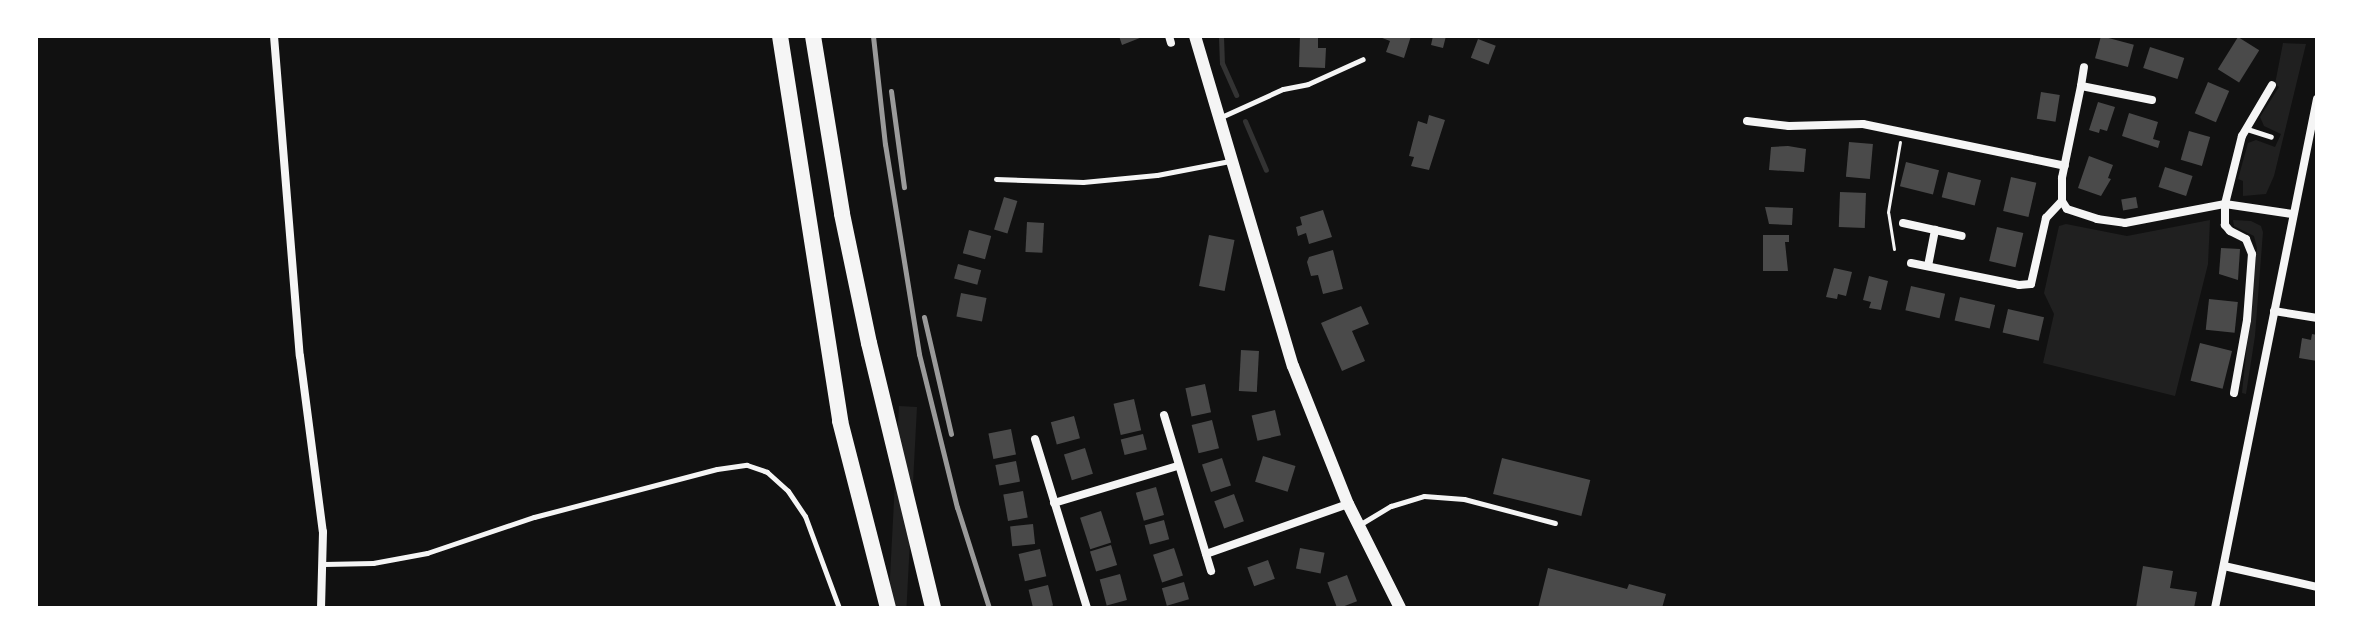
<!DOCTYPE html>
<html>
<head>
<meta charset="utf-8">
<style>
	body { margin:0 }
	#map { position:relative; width:2353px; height:644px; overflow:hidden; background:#111; font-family:"Roboto Condensed",sans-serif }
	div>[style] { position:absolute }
	.green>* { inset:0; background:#202020; transform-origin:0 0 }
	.stream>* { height:5px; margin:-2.5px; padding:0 2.5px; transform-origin:2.5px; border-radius:2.5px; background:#333 }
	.building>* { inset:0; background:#4a4a4a; transform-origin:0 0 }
	.path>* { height:3px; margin:-1.5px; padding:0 1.5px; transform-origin:1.5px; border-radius:1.5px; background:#f5f5f5 }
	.service>* { height:5px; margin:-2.5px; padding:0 2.5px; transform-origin:2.5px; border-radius:2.5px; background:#f5f5f5 }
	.minor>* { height:8px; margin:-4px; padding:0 4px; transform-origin:4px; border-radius:4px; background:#f5f5f5 }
	.tertiary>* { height:12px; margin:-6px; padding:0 6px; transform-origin:6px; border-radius:6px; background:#f5f5f5 }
	.trunk>* { height:16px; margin:-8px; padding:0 8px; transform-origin:8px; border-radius:8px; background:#f5f5f5 }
	.rail>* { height:5px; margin:-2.5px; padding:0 2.5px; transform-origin:2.5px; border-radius:2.5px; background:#9a9a9a }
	span { translate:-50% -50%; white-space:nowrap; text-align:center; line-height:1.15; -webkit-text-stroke:8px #fff; paint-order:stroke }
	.frame { position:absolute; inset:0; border:38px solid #fff; pointer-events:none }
</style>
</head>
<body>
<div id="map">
	<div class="green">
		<div style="clip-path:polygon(2283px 43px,2306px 44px,2274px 176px,2266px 194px,2243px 196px,2243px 181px,2238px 179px,2248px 143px,2256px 140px,2275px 147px,2281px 134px,2264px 126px,2260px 117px,2279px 87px,2275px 84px)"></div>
		<div style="clip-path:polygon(2210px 220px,2208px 264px,2175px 396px,2043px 363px,2054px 314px,2044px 293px,2059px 226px,2066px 224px,2127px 236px)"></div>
		<div style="clip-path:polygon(2233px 220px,2251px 221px,2261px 226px,2263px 232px,2255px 336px,2246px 394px,2242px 393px,2257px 248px,2254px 236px,2234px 226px)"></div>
		<div style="left:899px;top:406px;width:18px;height:208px;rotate:3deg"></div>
	</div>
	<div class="stream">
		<div style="left:1221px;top:36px;width:27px;rotate:88deg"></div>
		<div style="left:1222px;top:63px;width:35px;rotate:66deg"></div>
		<div style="left:1245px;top:121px;width:53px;rotate:66.8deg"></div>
	</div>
	<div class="building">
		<div style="clip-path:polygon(1119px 36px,1145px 36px,1122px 45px)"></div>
		<div style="clip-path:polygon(1300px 36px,1318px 36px,1318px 48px,1326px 48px,1325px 68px,1299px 67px)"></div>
		<div style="clip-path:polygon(1377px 36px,1411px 36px,1404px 58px,1386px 52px,1390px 41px)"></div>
		<div style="clip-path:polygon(1433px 36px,1446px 36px,1443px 48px,1431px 45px)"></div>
		<div style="left:2101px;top:36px;width:34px;height:23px;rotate:15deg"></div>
		<div style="left:2238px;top:37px;width:25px;height:38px;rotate:32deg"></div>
		<div style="left:1478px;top:39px;width:19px;height:20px;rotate:21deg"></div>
		<div style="left:2150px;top:47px;width:36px;height:22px;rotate:18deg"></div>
		<div style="left:2208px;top:82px;width:23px;height:34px;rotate:23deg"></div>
		<div style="left:2041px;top:92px;width:19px;height:27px;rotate:9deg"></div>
		<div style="clip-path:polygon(2098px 102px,2115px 107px,2107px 131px,2100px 129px,2099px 133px,2089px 130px)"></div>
		<div style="clip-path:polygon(2129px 113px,2158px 122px,2153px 139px,2160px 141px,2158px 148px,2122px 136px)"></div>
		<div style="clip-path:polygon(1429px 115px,1445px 120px,1429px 170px,1411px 166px,1414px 157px,1409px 156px,1418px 121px,1427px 124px)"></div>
		<div style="left:2189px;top:131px;width:22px;height:30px;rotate:16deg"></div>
		<div style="left:1849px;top:142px;width:24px;height:35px;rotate:5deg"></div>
		<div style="clip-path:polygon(1788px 146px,1806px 149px,1804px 172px,1769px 170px,1771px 147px)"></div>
		<div style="clip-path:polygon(2089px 156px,2113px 165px,2108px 178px,2111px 179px,2101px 196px,2078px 188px)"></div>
		<div style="left:1906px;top:162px;width:34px;height:25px;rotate:14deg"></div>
		<div style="left:2165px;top:167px;width:29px;height:21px;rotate:18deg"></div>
		<div style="left:1948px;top:172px;width:34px;height:26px;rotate:14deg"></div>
		<div style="left:2011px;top:177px;width:26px;height:35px;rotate:13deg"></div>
		<div style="left:1840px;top:192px;width:26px;height:35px;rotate:2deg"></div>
		<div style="left:1004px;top:197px;width:14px;height:34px;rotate:17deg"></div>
		<div style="left:2136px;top:197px;width:11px;height:15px;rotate:80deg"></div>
		<div style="clip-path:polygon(1765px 207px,1793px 208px,1792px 225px,1769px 224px)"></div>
		<div style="clip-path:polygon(1323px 210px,1332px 237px,1309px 244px,1306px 233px,1298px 236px,1296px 227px,1302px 225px,1300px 217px)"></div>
		<div style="left:1027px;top:222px;width:17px;height:30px;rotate:3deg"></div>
		<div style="left:1997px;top:227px;width:27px;height:35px;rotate:13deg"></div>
		<div style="left:969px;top:230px;width:23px;height:24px;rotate:15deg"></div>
		<div style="left:1209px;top:235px;width:26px;height:52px;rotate:11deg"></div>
		<div style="clip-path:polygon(1763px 235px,1789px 235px,1789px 242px,1785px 242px,1788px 271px,1763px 271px)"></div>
		<div style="clip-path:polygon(2221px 248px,2240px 249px,2238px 280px,2219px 274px)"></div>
		<div style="clip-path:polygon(1333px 250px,1343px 289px,1323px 294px,1318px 275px,1311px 276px,1307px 262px,1309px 257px)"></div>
		<div style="left:958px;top:264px;width:24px;height:15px;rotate:15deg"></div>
		<div style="clip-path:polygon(1834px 268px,1852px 272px,1846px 296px,1838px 294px,1837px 299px,1826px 297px)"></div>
		<div style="clip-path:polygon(1869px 276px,1888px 281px,1881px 310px,1869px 308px,1871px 302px,1863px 300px)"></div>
		<div style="left:1911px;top:286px;width:35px;height:25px;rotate:13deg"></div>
		<div style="left:961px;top:293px;width:26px;height:24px;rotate:11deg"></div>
		<div style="left:1960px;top:297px;width:36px;height:24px;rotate:13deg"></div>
		<div style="left:2209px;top:299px;width:29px;height:31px;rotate:6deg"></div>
		<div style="clip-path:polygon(1361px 306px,1369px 324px,1352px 331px,1365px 361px,1342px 371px,1321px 323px)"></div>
		<div style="left:2008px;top:309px;width:37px;height:24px;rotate:13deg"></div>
		<div style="clip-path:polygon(2312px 334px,2317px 335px,2317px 361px,2299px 358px,2302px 338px,2311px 340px)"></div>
		<div style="left:2200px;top:343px;width:33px;height:39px;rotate:14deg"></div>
		<div style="left:1241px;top:350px;width:18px;height:41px;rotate:3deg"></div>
		<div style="left:1205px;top:384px;width:29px;height:20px;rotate:78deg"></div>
		<div style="left:1134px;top:399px;width:32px;height:21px;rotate:77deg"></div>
		<div style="left:1275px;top:410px;width:26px;height:24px;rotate:77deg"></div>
		<div style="left:1074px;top:416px;width:23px;height:24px;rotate:75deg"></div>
		<div style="left:1212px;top:420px;width:29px;height:21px;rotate:76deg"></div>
		<div style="left:1011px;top:429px;width:26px;height:23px;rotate:79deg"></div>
		<div style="left:1143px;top:434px;width:16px;height:23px;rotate:76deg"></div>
		<div style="left:1085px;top:448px;width:27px;height:22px;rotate:73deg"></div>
		<div style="left:1263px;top:456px;width:34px;height:27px;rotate:17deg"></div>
		<div style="left:1222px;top:458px;width:29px;height:21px;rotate:72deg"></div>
		<div style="left:1502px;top:458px;width:91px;height:37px;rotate:14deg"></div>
		<div style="left:1016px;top:461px;width:21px;height:21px;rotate:79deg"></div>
		<div style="left:1156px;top:487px;width:29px;height:21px;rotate:74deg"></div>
		<div style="left:1023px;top:491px;width:27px;height:20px;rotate:80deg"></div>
		<div style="left:1234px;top:494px;width:29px;height:21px;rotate:70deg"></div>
		<div style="left:1101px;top:511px;width:33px;height:22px;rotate:72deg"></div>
		<div style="left:1164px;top:520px;width:20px;height:20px;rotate:75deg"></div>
		<div style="left:1033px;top:524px;width:20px;height:23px;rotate:84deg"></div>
		<div style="left:1111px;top:545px;width:21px;height:22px;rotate:73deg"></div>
		<div style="left:1174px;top:548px;width:29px;height:22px;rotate:72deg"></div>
		<div style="left:1300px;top:548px;width:25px;height:21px;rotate:11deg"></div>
		<div style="left:1040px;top:549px;width:28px;height:22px;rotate:77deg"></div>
		<div style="left:1268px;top:560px;width:20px;height:22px;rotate:70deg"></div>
		<div style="clip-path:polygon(2143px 566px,2173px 571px,2170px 588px,2197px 592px,2194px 608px,2136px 608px)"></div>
		<div style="clip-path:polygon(1548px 568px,1627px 589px,1629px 584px,1666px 594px,1662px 608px,1538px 608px)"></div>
		<div style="left:1120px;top:574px;width:27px;height:21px;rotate:75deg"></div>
		<div style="left:1347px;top:575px;width:28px;height:21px;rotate:69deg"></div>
		<div style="left:1184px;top:582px;width:18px;height:23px;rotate:74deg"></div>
		<div style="left:1048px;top:585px;width:21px;height:20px;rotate:76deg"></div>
	</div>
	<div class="path">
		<div style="left:1894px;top:249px;width:37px;rotate:-99deg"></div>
		<div style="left:1888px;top:212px;width:71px;rotate:-80.3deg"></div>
	</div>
	<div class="service">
		<div style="left:1219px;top:118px;width:70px;rotate:-24.4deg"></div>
		<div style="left:1283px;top:89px;width:25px;rotate:-11deg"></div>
		<div style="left:1308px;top:84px;width:60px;rotate:-24.4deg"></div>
		<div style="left:2247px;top:129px;width:25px;rotate:18deg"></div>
		<div style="left:996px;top:179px;width:87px;rotate:2deg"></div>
		<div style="left:1083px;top:182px;width:74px;rotate:-5.4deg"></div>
		<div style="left:1157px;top:175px;width:74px;rotate:-10.9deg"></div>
		<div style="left:1359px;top:525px;width:37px;rotate:-31deg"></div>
		<div style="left:1391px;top:506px;width:34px;rotate:-17deg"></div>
		<div style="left:1424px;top:496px;width:40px;rotate:4.3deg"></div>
		<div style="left:1464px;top:499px;width:94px;rotate:14.8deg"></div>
		<div style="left:324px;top:564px;width:49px;rotate:-1.2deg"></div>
		<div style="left:373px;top:563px;width:55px;rotate:-10.5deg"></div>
		<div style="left:427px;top:553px;width:113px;rotate:-18.6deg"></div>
		<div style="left:534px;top:517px;width:189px;rotate:-14.7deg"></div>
		<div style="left:717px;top:469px;width:30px;rotate:-8deg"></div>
		<div style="left:747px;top:465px;width:21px;rotate:19deg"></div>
		<div style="left:767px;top:472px;width:28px;rotate:42deg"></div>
		<div style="left:788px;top:491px;width:30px;rotate:56deg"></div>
		<div style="left:805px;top:516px;width:98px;rotate:69.7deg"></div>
	</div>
	<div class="minor">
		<div style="left:274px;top:36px;width:321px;rotate:85.4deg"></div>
		<div style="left:300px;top:356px;width:177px;rotate:82.6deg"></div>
		<div style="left:323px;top:532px;width:76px;rotate:91.5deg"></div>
		<div style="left:1169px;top:36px;width:7px;rotate:74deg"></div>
		<div style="left:2081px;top:86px;width:19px;rotate:-81deg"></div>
		<div style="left:2152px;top:100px;width:72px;rotate:-168.8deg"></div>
		<div style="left:2081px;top:86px;width:94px;rotate:101.7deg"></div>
		<div style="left:2062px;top:178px;width:23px;rotate:90deg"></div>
		<div style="left:2062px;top:201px;width:9px;rotate:58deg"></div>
		<div style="left:2067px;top:209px;width:32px;rotate:18deg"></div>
		<div style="left:2097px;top:219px;width:28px;rotate:8deg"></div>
		<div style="left:2125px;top:223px;width:102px;rotate:-10.8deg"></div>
		<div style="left:2225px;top:204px;width:68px;rotate:8.5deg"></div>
		<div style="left:1747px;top:121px;width:42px;rotate:6.8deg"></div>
		<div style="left:1789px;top:126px;width:74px;rotate:-1.5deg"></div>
		<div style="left:1863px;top:124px;width:206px;rotate:11.7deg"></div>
		<div style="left:1903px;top:223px;width:60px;rotate:12.4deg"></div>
		<div style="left:1911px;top:263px;width:110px;rotate:11.5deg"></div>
		<div style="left:2019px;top:285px;width:12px;rotate:-5deg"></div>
		<div style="left:2031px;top:284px;width:68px;rotate:-77.2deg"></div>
		<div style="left:2046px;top:218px;width:23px;rotate:-47deg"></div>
		<div style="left:1928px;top:266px;width:37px;rotate:-79deg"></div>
		<div style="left:2274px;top:311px;width:44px;rotate:9.2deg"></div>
		<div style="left:2234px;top:393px;width:74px;rotate:-79.9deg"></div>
		<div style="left:2247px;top:320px;width:66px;rotate:-85.7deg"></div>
		<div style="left:2252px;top:254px;width:16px;rotate:-112deg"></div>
		<div style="left:2246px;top:239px;width:18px;rotate:-153deg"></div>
		<div style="left:2230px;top:231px;width:8px;rotate:-130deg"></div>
		<div style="left:2225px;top:225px;width:21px;rotate:-90deg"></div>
		<div style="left:2225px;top:204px;width:70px;rotate:-76deg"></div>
		<div style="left:2242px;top:136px;width:59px;rotate:-59.5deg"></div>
		<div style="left:1164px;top:415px;width:163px;rotate:73.2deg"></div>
		<div style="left:1035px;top:439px;width:177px;rotate:72.9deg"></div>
		<div style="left:1054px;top:503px;width:128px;rotate:-16.7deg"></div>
		<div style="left:1206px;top:554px;width:151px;rotate:-19.4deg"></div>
		<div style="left:2224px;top:566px;width:95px;rotate:12.7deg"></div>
		<div style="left:2215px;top:608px;width:519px;rotate:-78.67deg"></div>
	</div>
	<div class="tertiary">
		<div style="left:1195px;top:36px;width:344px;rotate:73.5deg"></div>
		<div style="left:1293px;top:366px;width:149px;rotate:68.3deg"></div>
		<div style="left:1348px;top:504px;width:116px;rotate:63.4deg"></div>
	</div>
	<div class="trunk">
		<div style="left:780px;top:36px;width:390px;rotate:81.1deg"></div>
		<div style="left:840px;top:421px;width:193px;rotate:75.6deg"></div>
		<div style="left:813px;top:36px;width:180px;rotate:80.7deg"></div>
		<div style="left:842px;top:214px;width:132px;rotate:78.2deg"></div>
		<div style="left:869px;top:343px;width:273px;rotate:76.4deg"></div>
	</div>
	<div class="rail">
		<div style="left:873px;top:36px;width:109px;rotate:83.7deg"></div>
		<div style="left:885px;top:144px;width:213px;rotate:80.8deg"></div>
		<div style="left:919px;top:354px;width:158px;rotate:76.1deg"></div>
		<div style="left:957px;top:507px;width:106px;rotate:72.4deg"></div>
		<div style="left:891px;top:91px;width:97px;rotate:82.3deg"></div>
		<div style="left:924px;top:317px;width:120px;rotate:77deg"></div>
	</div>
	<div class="frame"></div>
</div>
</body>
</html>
